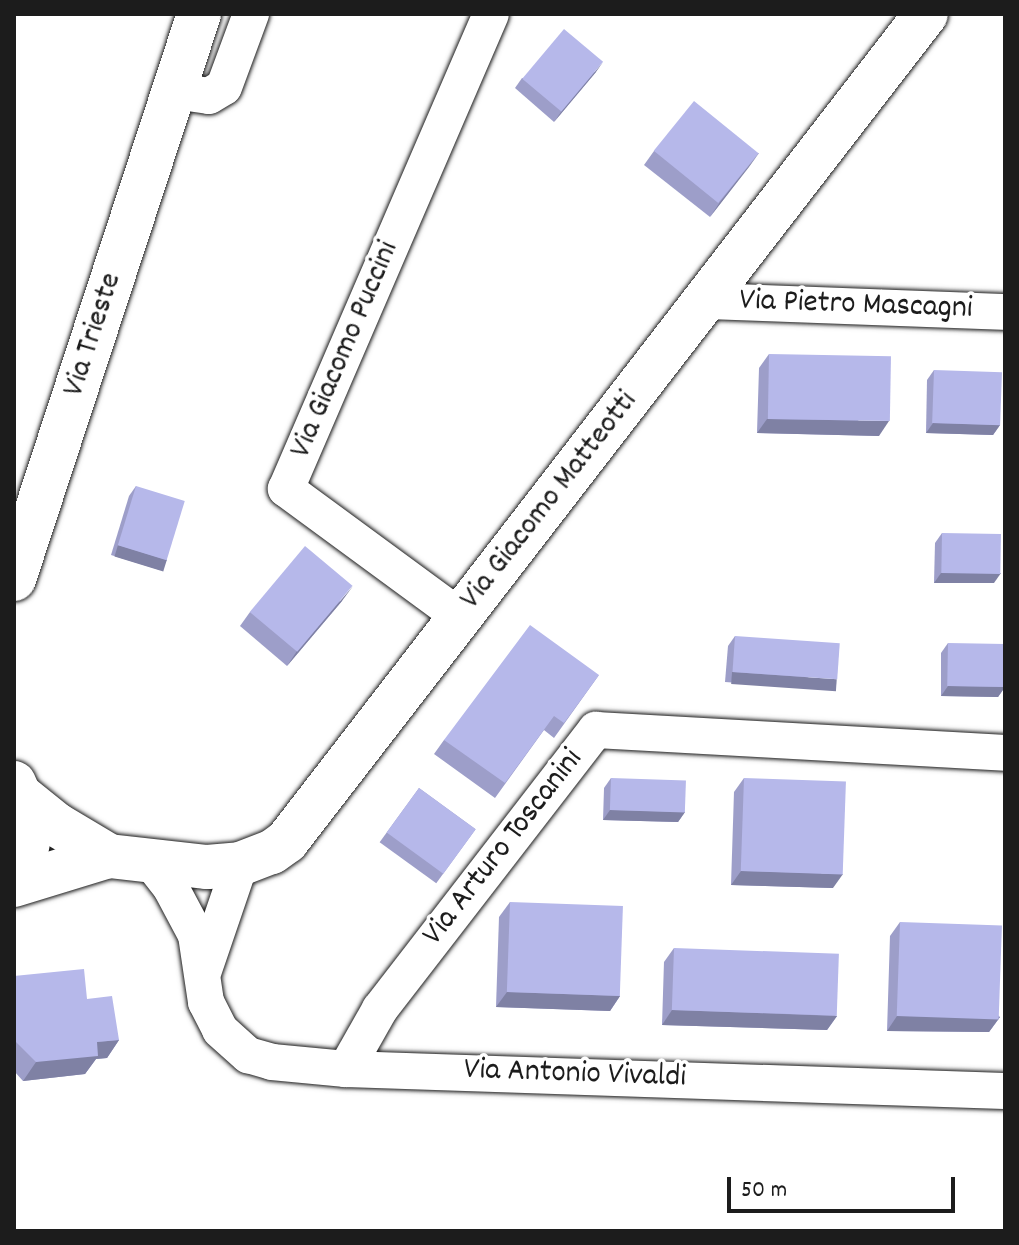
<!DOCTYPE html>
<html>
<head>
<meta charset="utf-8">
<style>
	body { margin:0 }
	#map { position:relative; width:1019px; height:1245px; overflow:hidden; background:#fff; font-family:Dekko,sans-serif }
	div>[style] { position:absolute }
	.roads { filter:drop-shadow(0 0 2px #1c1c1c) drop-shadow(0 0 2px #1c1c1c) }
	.minor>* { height:36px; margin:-18px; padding:0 18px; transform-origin:18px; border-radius:18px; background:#fff }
	.tertiary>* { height:44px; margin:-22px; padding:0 22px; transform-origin:22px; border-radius:22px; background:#fff }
	.primary>* { height:44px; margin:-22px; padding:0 22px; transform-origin:22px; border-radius:22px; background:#fff }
	.wall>* { inset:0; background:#9d9ec9; transform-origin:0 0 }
	.shaded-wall>* { inset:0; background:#7f81a4; transform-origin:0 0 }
	.building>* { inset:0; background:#b6b8ea; transform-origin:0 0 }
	span { translate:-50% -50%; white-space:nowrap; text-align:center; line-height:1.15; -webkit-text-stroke:7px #fff; paint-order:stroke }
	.street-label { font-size:32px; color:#1c1c1c }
	.frame { position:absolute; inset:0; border:16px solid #1c1c1c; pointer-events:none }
	.scale { position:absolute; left:727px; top:1177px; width:228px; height:36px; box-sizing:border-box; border:4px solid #1c1c1c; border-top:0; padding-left:10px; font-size:24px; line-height:28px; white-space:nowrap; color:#1c1c1c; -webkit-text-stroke:6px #fff; paint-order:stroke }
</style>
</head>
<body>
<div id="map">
	<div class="roads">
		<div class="minor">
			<div style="left:174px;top:91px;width:35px;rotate:8deg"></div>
			<div style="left:209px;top:96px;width:17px;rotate:-31deg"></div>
			<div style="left:224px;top:87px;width:78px;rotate:-69.7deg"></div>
			<div style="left:706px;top:301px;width:299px;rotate:2.1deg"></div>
			<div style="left:459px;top:616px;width:215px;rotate:-143.7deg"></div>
			<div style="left:286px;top:489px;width:517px;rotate:-66.66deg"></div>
			<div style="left:150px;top:861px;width:34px;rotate:52deg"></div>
			<div style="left:171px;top:888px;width:53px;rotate:62deg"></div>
			<div style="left:196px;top:935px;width:68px;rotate:81.5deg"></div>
			<div style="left:206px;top:1002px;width:31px;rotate:63deg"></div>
			<div style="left:220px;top:1030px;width:38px;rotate:42deg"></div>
			<div style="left:248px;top:1055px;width:25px;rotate:16deg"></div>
			<div style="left:272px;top:1062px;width:74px;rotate:5.4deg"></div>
			<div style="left:346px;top:1069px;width:659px;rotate:1.91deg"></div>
			<div style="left:204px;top:970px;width:112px;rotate:-71.2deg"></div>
			<div style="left:346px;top:1069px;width:69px;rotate:-60.5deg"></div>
			<div style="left:380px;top:1009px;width:353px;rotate:-52.3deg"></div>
			<div style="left:596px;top:730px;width:410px;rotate:3.2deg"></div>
		</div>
		<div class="tertiary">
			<div style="left:22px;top:797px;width:45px;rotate:38.7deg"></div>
			<div style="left:57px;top:825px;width:61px;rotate:30.8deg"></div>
			<div style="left:14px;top:885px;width:99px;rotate:-17deg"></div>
			<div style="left:109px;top:856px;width:99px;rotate:6.4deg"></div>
			<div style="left:207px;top:867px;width:33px;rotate:-5deg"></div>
			<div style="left:240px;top:864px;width:34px;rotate:-21deg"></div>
			<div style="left:272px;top:852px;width:19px;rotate:-36deg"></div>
			<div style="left:287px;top:841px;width:1045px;rotate:-52.31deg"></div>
		</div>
		<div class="primary">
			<div style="left:14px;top:579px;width:595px;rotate:-71.87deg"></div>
			<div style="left:14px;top:783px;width:30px;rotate:66deg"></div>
			<div style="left:26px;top:810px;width:27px;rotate:84deg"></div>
			<div style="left:29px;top:837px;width:26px;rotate:101deg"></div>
			<div style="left:24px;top:863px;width:21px;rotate:118deg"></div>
		</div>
	</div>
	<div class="wall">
		<div style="clip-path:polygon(596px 72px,554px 122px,515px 88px,522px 78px)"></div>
		<div style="clip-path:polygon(654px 151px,759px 153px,710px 217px,644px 165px)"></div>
		<div style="clip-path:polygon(769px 354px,879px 436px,757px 433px,759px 368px)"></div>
		<div style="clip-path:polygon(934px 370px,1000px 425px,993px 435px,926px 433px,927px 380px)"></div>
		<div style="clip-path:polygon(136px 486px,167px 560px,160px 570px,111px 555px,129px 496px)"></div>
		<div style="clip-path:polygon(942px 533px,994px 583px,934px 583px,935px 543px)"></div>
		<div style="clip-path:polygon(342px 601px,287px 666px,240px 626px,250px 612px)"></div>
		<div style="clip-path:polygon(735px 636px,830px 690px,725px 682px,728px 646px)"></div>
		<div style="clip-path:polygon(948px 643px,1005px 687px,998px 697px,941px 696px,941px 653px)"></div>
		<div style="clip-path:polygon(599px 675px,554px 738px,544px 730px,495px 798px,434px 754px,444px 740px)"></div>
		<div style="clip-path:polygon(611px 778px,685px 812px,678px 822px,603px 820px,604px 788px)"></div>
		<div style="clip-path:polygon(744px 778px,833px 888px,731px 885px,734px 792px)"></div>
		<div style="left:419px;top:788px;width:70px;height:67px;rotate:36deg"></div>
		<div style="clip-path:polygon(510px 902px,620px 996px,610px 1011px,496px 1007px,499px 917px)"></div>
		<div style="clip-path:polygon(900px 922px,1000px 1017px,989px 1032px,887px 1031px,890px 936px)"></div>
		<div style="clip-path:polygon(674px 948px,837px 1016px,827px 1030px,662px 1025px,664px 962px)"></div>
		<div style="clip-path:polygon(14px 976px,87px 999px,119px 1040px,107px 1058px,96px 1059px,85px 1074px,23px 1081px,14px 1071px)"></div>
	</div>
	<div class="shaded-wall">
		<div style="clip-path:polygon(603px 62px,596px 72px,554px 122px,561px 112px)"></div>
		<div style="clip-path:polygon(759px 153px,749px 167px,710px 217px,720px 202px)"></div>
		<div style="clip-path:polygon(767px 419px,889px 421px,879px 436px,757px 433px)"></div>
		<div style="clip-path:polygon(933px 423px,1000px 425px,993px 435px,926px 433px)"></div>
		<div style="left:118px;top:545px;width:51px;height:12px;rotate:17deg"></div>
		<div style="clip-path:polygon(941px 573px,1001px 573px,994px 583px,934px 583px)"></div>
		<div style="clip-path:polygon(353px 586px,342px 601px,287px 666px,297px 651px)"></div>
		<div style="left:732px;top:672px;width:105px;height:12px;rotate:4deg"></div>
		<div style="clip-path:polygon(948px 686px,1005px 687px,998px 697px,941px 696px)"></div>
		<div style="clip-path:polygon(610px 810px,685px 812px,678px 822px,603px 820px)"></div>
		<div style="clip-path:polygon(741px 871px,843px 874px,833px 888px,731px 885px)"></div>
		<div style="clip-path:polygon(507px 992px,620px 996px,610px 1011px,496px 1007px)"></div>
		<div style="clip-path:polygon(672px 1010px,837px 1016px,827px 1030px,662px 1025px)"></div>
		<div style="clip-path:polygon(897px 1016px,1000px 1017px,989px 1032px,887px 1031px)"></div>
		<div style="clip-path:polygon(119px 1040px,107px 1058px,96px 1059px,85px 1074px,23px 1081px,36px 1062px,97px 1042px)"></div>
	</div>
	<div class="building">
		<div style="left:564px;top:29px;width:51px;height:65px;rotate:40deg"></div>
		<div style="left:694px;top:101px;width:83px;height:64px;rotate:39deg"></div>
		<div style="left:769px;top:354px;width:122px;height:65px;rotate:1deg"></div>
		<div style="left:934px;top:370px;width:68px;height:53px;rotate:2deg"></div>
		<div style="left:136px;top:486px;width:51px;height:62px;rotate:17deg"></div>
		<div style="left:942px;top:533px;width:59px;height:40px;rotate:1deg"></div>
		<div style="left:305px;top:546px;width:62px;height:86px;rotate:40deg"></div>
		<div style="clip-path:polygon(530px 625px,599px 675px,564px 723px,554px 716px,505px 783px,444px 740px)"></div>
		<div style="left:735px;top:636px;width:105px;height:36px;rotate:4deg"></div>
		<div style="left:948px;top:643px;width:57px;height:43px;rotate:1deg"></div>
		<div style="left:611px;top:778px;width:75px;height:32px;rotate:2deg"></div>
		<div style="left:744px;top:778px;width:102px;height:93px;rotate:2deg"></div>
		<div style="left:419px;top:788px;width:70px;height:55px;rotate:36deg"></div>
		<div style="left:510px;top:902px;width:113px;height:90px;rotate:2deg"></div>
		<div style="left:900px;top:922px;width:102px;height:94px;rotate:2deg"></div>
		<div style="left:674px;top:948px;width:165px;height:62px;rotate:2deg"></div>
		<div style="clip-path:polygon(84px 969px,87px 999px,112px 996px,119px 1040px,97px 1042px,98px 1056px,36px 1062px,14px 1040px,14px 976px)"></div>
	</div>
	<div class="street-label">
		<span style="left:856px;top:306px;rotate:2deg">Via Pietro Mascagni</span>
		<span style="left:94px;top:335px;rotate:-72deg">Via Trieste</span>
		<span style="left:346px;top:350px;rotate:-67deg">Via Giacomo Puccini</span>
		<span style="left:550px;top:501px;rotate:-52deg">Via Giacomo Matteotti</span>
		<span style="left:504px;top:848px;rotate:-52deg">Via Arturo Toscanini</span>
		<span style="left:575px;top:1075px;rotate:2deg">Via Antonio Vivaldi</span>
	</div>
	<div class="frame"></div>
	<div class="scale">50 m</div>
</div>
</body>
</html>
